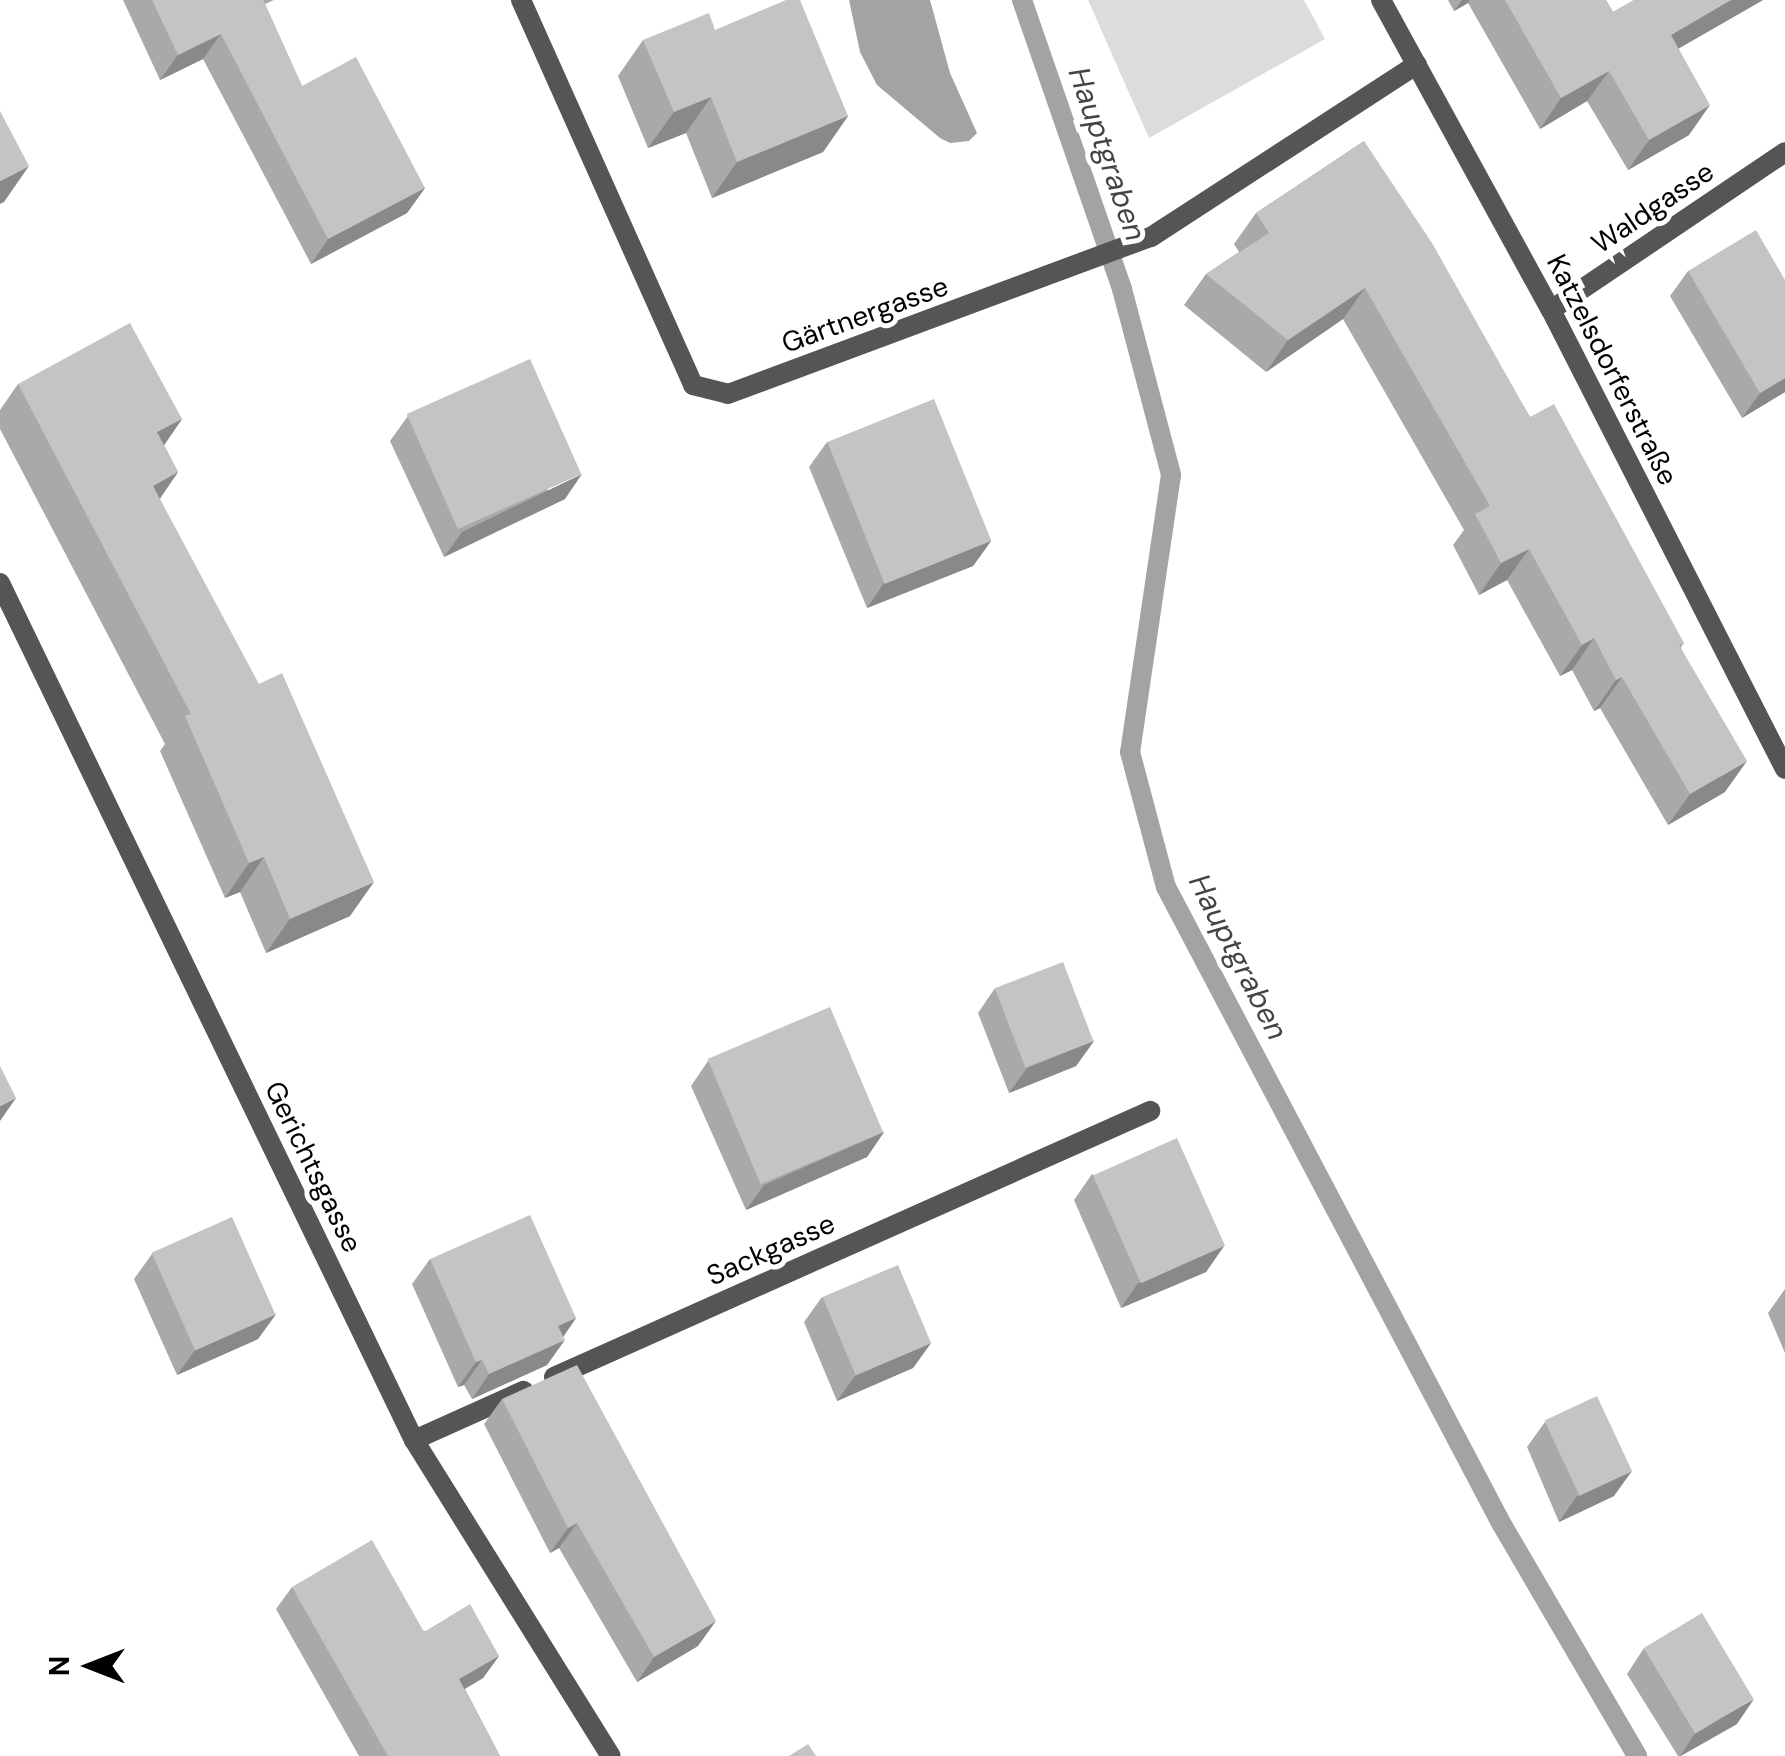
<!DOCTYPE html>
<html>
<head>
<meta charset="utf-8">
<style>
	body { margin:0 }
	#map { position:relative; width:1785px; height:1756px; overflow:hidden; background:#fff; font-family:"DM Sans",sans-serif }
	div>[style] { position:absolute }
	.green>* { inset:0; background:#dcdcdc }
	.water>* { inset:0; background:#a3a3a3 }
	.stream>* { height:20px; margin:-10px; padding:0 10px; transform-origin:10px; border-radius:10px; background:#a3a3a3 }
	.minor>* { height:20px; margin:-10px; padding:0 10px; transform-origin:10px; border-radius:10px; background:#555 }
	.tertiary>* { height:20px; margin:-10px; padding:0 10px; transform-origin:10px; border-radius:10px; background:#555 }
	.wall>* { inset:0; background:#a9a9a9 }
	.shaded-wall>* { inset:0; background:#898989 }
	.building>* { inset:0; background:#c4c4c4; transform-origin:0 0 }
	span { translate:-50% -50%; white-space:nowrap; text-align:center; line-height:1.15; -webkit-text-stroke:10px #fff; paint-order:stroke }
	.street-label { font-size:28px; color:#000 }
	.water-label { font-size:30px; color:#444; font-style:italic }
	.north { position:absolute; left:40px; top:1616px; width:100px; height:100px; -webkit-text-stroke:8px #fff; paint-order:stroke; rotate:270deg; font-size:28px; font-weight:700; line-height:40px; text-align:center; color:#000 }
	.north::after { content:''; display:block; margin:auto; width:35px; height:45px; background:#000; clip-path:polygon(50% 0,100% 100%,50% 72%,0 100%) }
</style>
</head>
<body>
<div id="map">
	<div class="green">
		<div style="clip-path:polygon(1088px 0,1304px 0,1325px 39px,1149px 138px)"></div>
	</div>
	<div class="water">
		<div style="clip-path:polygon(849px 0,930px 0,950px 73px,977px 133px,969px 141px,950px 143px,940px 138px,877px 85px,860px 52px)"></div>
	</div>
	<div class="stream">
		<div style="left:1022px;top:0;width:306px;rotate:70.9deg"></div>
		<div style="left:1122px;top:289px;width:192px;rotate:75.2deg"></div>
		<div style="left:1171px;top:475px;width:280px;rotate:98.4deg"></div>
		<div style="left:1130px;top:752px;width:140px;rotate:75.1deg"></div>
		<div style="left:1166px;top:887px;width:719px;rotate:62.22deg"></div>
		<div style="left:1501px;top:1523px;width:270px;rotate:59.7deg"></div>
	</div>
	<div class="minor">
		<div style="left:521px;top:0;width:422px;rotate:65.9deg"></div>
		<div style="left:693px;top:385px;width:36px;rotate:14deg"></div>
		<div style="left:728px;top:394px;width:451px;rotate:-20.4deg"></div>
		<div style="left:1151px;top:237px;width:317px;rotate:-33deg"></div>
		<div style="left:1551px;top:310px;width:282px;rotate:-34deg"></div>
		<div style="left:0;top:583px;width:952px;rotate:64.22deg"></div>
		<div style="left:414px;top:1440px;width:372px;rotate:58.1deg"></div>
		<div style="left:554px;top:1377px;width:653px;rotate:-24.05deg"></div>
		<div style="left:414px;top:1440px;width:120px;rotate:-24.2deg"></div>
	</div>
	<div class="tertiary">
		<div style="left:1381px;top:0;width:354px;rotate:61.3deg"></div>
		<div style="left:1551px;top:310px;width:515px;rotate:62.99deg"></div>
	</div>
	<div class="wall">
		<div style="clip-path:polygon(123px 0,274px 0,265px 4px,302px 86px,425px 188px,407px 213px,311px 264px,203px 59px,160px 80px)"></div>
		<div style="clip-path:polygon(1448px 0,1606px 0,1613px 12px,1634px 0,1763px 0,1679px 48px,1689px 135px,1628px 170px,1587px 101px,1540px 129px,1468px 3px,1454px 11px)"></div>
		<div style="clip-path:polygon(715px 30px,848px 116px,823px 152px,712px 198px,686px 133px,648px 148px,618px 76px,643px 40px)"></div>
		<div style="clip-path:polygon(1364px 141px,1530px 417px,1684px 643px,1681px 647px,1725px 792px,1668px 825px,1600px 708px,1594px 711px,1572px 670px,1560px 676px,1507px 580px,1479px 595px,1453px 545px,1464px 530px,1343px 319px,1266px 372px,1184px 305px,1206px 274px,1239px 252px,1234px 244px,1256px 213px)"></div>
		<div style="clip-path:polygon(1688px 271px,1785px 280px,1785px 392px,1742px 418px,1670px 296px)"></div>
		<div style="clip-path:polygon(18px 384px,182px 419px,164px 445px,178px 472px,160px 499px,350px 916px,266px 953px,240px 892px,225px 898px,160px 751px,165px 744px,0 429px,0 410px)"></div>
		<div style="clip-path:polygon(408px 416px,565px 499px,444px 557px,390px 441px)"></div>
		<div style="clip-path:polygon(827px 442px,991px 541px,973px 566px,867px 608px,809px 467px)"></div>
		<div style="clip-path:polygon(995px 988px,1094px 1041px,1076px 1066px,1009px 1093px,978px 1013px)"></div>
		<div style="clip-path:polygon(708px 1061px,884px 1132px,867px 1157px,746px 1210px,691px 1086px)"></div>
		<div style="clip-path:polygon(1092px 1174px,1224px 1246px,1206px 1272px,1121px 1308px,1074px 1200px)"></div>
		<div style="clip-path:polygon(152px 1254px,276px 1314px,258px 1339px,177px 1375px,134px 1279px)"></div>
		<div style="clip-path:polygon(430px 1259px,576px 1318px,563px 1337px,547px 1365px,472px 1399px,464px 1385px,458px 1387px,412px 1284px)"></div>
		<div style="clip-path:polygon(1785px 1289px,1785px 1353px,1768px 1313px)"></div>
		<div style="clip-path:polygon(822px 1297px,931px 1343px,913px 1368px,837px 1401px,804px 1322px)"></div>
		<div style="clip-path:polygon(502px 1399px,698px 1646px,637px 1682px,559px 1548px,550px 1553px,484px 1424px)"></div>
		<div style="clip-path:polygon(1545px 1422px,1614px 1496px,1559px 1522px,1527px 1447px)"></div>
		<div style="clip-path:polygon(292px 1587px,499px 1656px,483px 1678px,465px 1689px,500px 1756px,359px 1756px,276px 1609px)"></div>
		<div style="clip-path:polygon(1644px 1648px,1737px 1724px,1681px 1756px,1678px 1756px,1627px 1674px)"></div>
	</div>
	<div class="shaded-wall">
		<div style="clip-path:polygon(1462px 0,1470px 0,1468px 3px,1454px 11px)"></div>
		<div style="clip-path:polygon(1731px 0,1763px 0,1650px 65px,1671px 35px)"></div>
		<div style="clip-path:polygon(221px 34px,203px 59px,160px 80px,178px 55px)"></div>
		<div style="clip-path:polygon(1609px 71px,1587px 101px,1540px 129px,1561px 98px)"></div>
		<div style="clip-path:polygon(711px 97px,686px 133px,648px 148px,674px 112px)"></div>
		<div style="clip-path:polygon(1710px 105px,1689px 135px,1628px 170px,1649px 140px)"></div>
		<div style="clip-path:polygon(848px 116px,823px 152px,712px 198px,737px 162px)"></div>
		<div style="clip-path:polygon(29px 166px,4px 202px,0 204px,0 181px)"></div>
		<div style="clip-path:polygon(425px 188px,407px 213px,311px 264px,328px 239px)"></div>
		<div style="clip-path:polygon(1365px 288px,1343px 319px,1266px 372px,1288px 340px)"></div>
		<div style="clip-path:polygon(1785px 378px,1785px 392px,1742px 418px,1760px 393px)"></div>
		<div style="clip-path:polygon(182px 419px,158px 454px,157px 432px)"></div>
		<div style="clip-path:polygon(178px 472px,154px 506px,153px 486px)"></div>
		<div style="clip-path:polygon(582px 474px,565px 499px,444px 557px,462px 532px)"></div>
		<div style="clip-path:polygon(991px 541px,973px 566px,867px 608px,884px 583px)"></div>
		<div style="clip-path:polygon(1529px 549px,1507px 580px,1479px 595px,1501px 563px)"></div>
		<div style="clip-path:polygon(1594px 638px,1572px 670px,1560px 676px,1582px 645px)"></div>
		<div style="clip-path:polygon(1622px 677px,1600px 708px,1594px 711px,1616px 680px)"></div>
		<div style="clip-path:polygon(1747px 761px,1725px 792px,1668px 825px,1690px 794px)"></div>
		<div style="clip-path:polygon(264px 857px,240px 892px,225px 898px,249px 863px)"></div>
		<div style="clip-path:polygon(374px 882px,350px 916px,266px 953px,290px 919px)"></div>
		<div style="clip-path:polygon(1094px 1041px,1076px 1066px,1009px 1093px,1027px 1068px)"></div>
		<div style="clip-path:polygon(16px 1098px,0 1121px,0 1106px)"></div>
		<div style="clip-path:polygon(884px 1132px,867px 1157px,746px 1210px,764px 1185px)"></div>
		<div style="clip-path:polygon(1224px 1246px,1206px 1272px,1121px 1308px,1138px 1283px)"></div>
		<div style="clip-path:polygon(276px 1314px,258px 1339px,177px 1375px,195px 1350px)"></div>
		<div style="clip-path:polygon(576px 1318px,559px 1343px,558px 1326px)"></div>
		<div style="clip-path:polygon(565px 1340px,547px 1365px,472px 1399px,489px 1374px)"></div>
		<div style="clip-path:polygon(931px 1343px,913px 1368px,837px 1401px,855px 1376px)"></div>
		<div style="clip-path:polygon(482px 1360px,464px 1385px,458px 1387px,476px 1362px)"></div>
		<div style="clip-path:polygon(1632px 1471px,1614px 1496px,1559px 1522px,1576px 1497px)"></div>
		<div style="clip-path:polygon(577px 1523px,559px 1548px,550px 1553px,568px 1528px)"></div>
		<div style="clip-path:polygon(716px 1621px,698px 1646px,637px 1682px,654px 1657px)"></div>
		<div style="clip-path:polygon(499px 1656px,483px 1678px,444px 1701px,459px 1679px)"></div>
		<div style="clip-path:polygon(1754px 1699px,1737px 1724px,1680px 1756px,1696px 1732px)"></div>
	</div>
	<div class="building">
		<div style="clip-path:polygon(152px 0,263px 0,302px 86px,356px 57px,425px 188px,328px 239px,221px 34px,178px 55px)"></div>
		<div style="clip-path:polygon(786px 0,800px 0,848px 116px,737px 162px,711px 97px,674px 112px,643px 40px,709px 13px,715px 30px)"></div>
		<div style="clip-path:polygon(1505px 0,1606px 0,1613px 12px,1634px 0,1731px 0,1671px 35px,1710px 105px,1649px 140px,1609px 71px,1561px 98px)"></div>
		<div style="clip-path:polygon(0 111px,29px 166px,0 181px)"></div>
		<div style="clip-path:polygon(1364px 141px,1432px 243px,1530px 417px,1554px 404px,1684px 643px,1679px 645px,1747px 761px,1690px 794px,1622px 677px,1616px 680px,1594px 638px,1582px 645px,1529px 549px,1501px 563px,1475px 514px,1490px 506px,1365px 288px,1288px 340px,1206px 274px,1269px 233px,1256px 213px)"></div>
		<div style="clip-path:polygon(1756px 230px,1785px 280px,1785px 378px,1760px 393px,1688px 271px)"></div>
		<div style="clip-path:polygon(130px 323px,182px 419px,157px 432px,178px 472px,153px 486px,259px 684px,282px 673px,374px 882px,290px 919px,264px 857px,249px 863px,185px 716px,191px 714px,18px 384px)"></div>
		<div style="left:530px;top:359px;width:126px;height:135px;rotate:66deg"></div>
		<div style="left:934px;top:399px;width:153px;height:115px;rotate:68deg"></div>
		<div style="left:1063px;top:962px;width:85px;height:73px;rotate:69deg"></div>
		<div style="left:830px;top:1007px;width:136px;height:133px;rotate:67deg"></div>
		<div style="clip-path:polygon(0 1066px,16px 1098px,0 1106px)"></div>
		<div style="left:1177px;top:1138px;width:118px;height:92px;rotate:66deg"></div>
		<div style="clip-path:polygon(530px 1215px,576px 1318px,558px 1326px,565px 1340px,489px 1374px,482px 1360px,476px 1362px,430px 1259px)"></div>
		<div style="left:232px;top:1217px;width:107px;height:88px;rotate:66deg"></div>
		<div style="left:898px;top:1265px;width:85px;height:82px;rotate:67deg"></div>
		<div style="clip-path:polygon(577px 1365px,716px 1621px,654px 1657px,577px 1523px,568px 1528px,502px 1399px)"></div>
		<div style="left:1597px;top:1396px;width:83px;height:58px;rotate:65deg"></div>
		<div style="clip-path:polygon(372px 1540px,424px 1632px,470px 1604px,499px 1656px,459px 1679px,500px 1756px,388px 1756px,292px 1587px)"></div>
		<div style="left:1702px;top:1613px;width:100px;height:68px;rotate:59deg"></div>
		<div style="clip-path:polygon(808px 1744px,816px 1756px,789px 1756px)"></div>
	</div>
	<div class="street-label">
		<span style="left:1653px;top:208px;rotate:-34deg">Waldgasse</span>
		<span style="left:865px;top:315px;rotate:-20deg">Gärtnergasse</span>
		<span style="left:1612px;top:370px;rotate:63deg">Katzelsdorferstraße</span>
		<span style="left:313px;top:1167px;rotate:64deg">Gerichtsgasse</span>
		<span style="left:771px;top:1250px;rotate:-24deg">Sackgasse</span>
	</div>
	<div class="water-label">
		<span style="left:1107px;top:154px;rotate:71deg">Hauptgraben</span>
		<span style="left:1238px;top:957px;rotate:63deg">Hauptgraben</span>
	</div>
	<div class="north">N</div>
</div>
</body>
</html>
